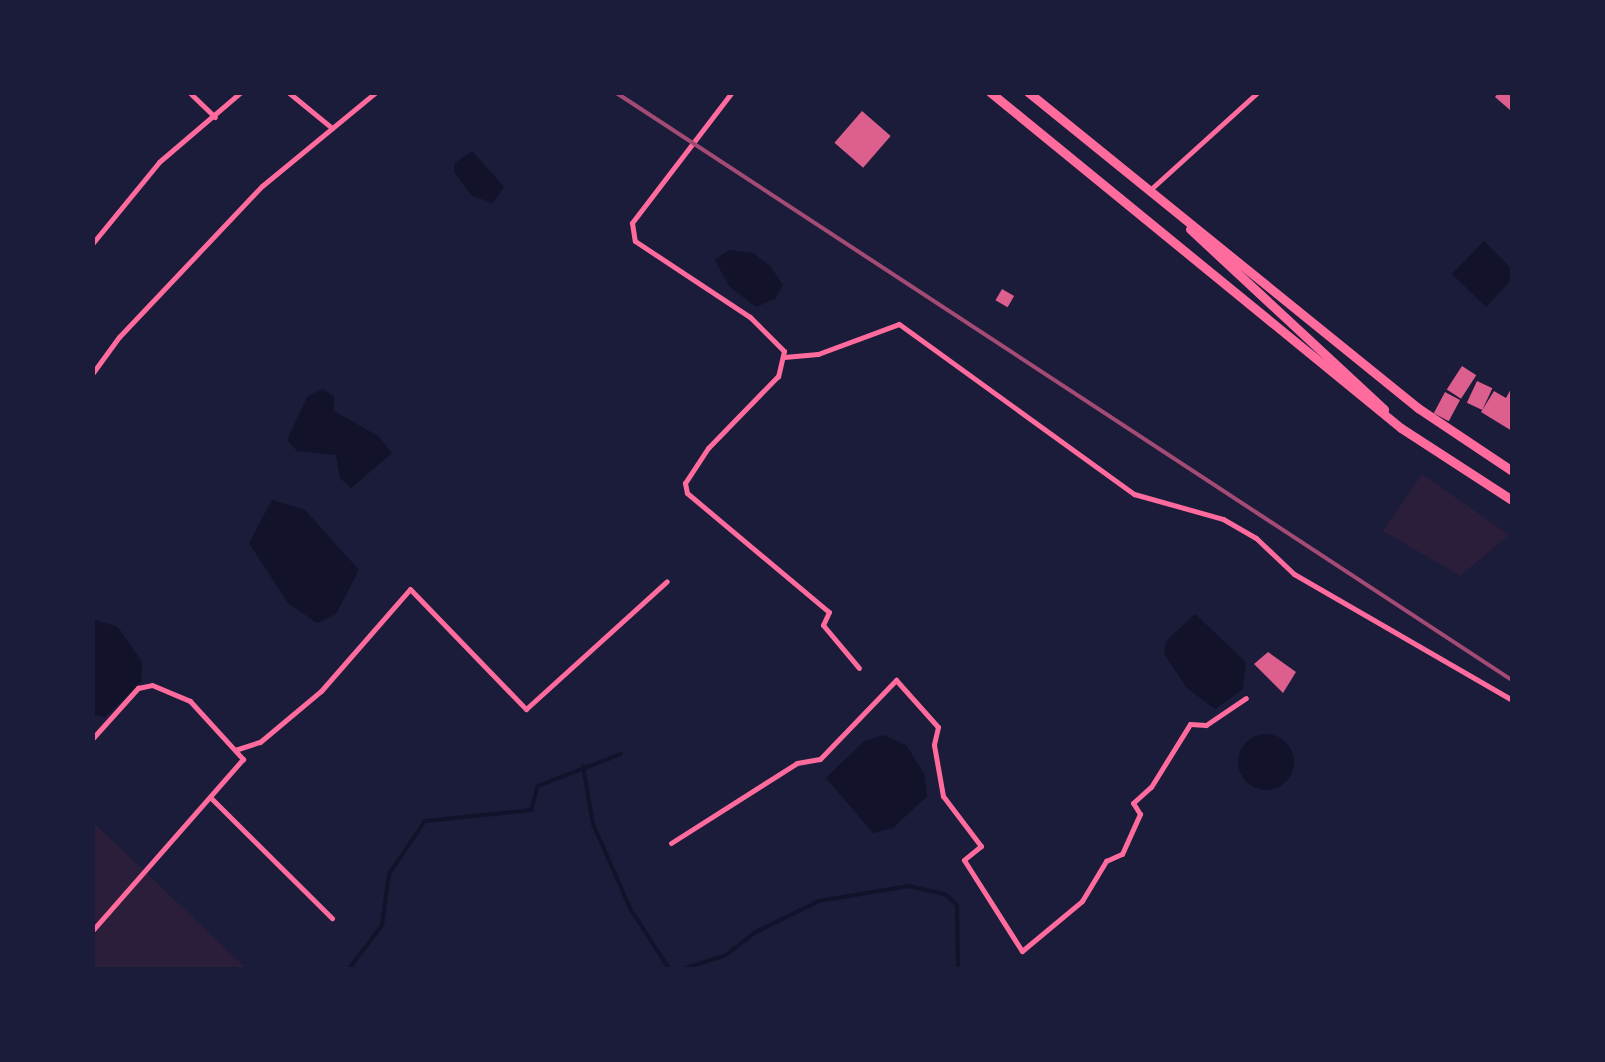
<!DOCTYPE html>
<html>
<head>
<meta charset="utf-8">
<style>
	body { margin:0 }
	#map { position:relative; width:1605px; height:1062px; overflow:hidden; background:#1b1b3a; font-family:Jost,sans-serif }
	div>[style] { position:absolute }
	.green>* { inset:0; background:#2a1e3b }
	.water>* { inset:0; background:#12122b }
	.round { border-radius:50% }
	.stream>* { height:4px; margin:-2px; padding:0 2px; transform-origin:2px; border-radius:2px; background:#12122b }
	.building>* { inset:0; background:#dd5f8e; transform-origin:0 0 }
	.minor>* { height:5px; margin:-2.5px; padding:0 2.5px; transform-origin:2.5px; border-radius:2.5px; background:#ff6b9d }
	.trunk>* { height:9px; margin:-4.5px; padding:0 4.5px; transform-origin:4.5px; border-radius:4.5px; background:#ff6b9d }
	.rail>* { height:4px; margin:-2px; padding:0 2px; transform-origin:2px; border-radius:2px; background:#a44b75 }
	span { translate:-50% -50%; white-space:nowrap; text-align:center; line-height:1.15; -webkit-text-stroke:9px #1b1b3a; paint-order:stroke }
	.frame { position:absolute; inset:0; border:95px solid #1b1b3a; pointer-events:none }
</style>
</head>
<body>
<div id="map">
	<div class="green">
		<div style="clip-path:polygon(1422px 474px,1509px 535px,1460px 576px,1383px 531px)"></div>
		<div style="clip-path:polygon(93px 822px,247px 969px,93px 969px)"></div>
	</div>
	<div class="water">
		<div style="clip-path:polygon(472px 151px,504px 187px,493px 203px,472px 196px,454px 172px,455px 163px)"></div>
		<div style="clip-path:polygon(1484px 241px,1512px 269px,1512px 279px,1486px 307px,1452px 274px)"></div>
		<div style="clip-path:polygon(729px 250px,753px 253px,770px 266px,783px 285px,776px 298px,756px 307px,729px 286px,715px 260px)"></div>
		<div style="clip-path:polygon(322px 389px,334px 396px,334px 411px,378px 436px,392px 453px,351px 488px,340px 478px,336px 455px,297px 451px,287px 440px,307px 397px)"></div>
		<div style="clip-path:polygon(272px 500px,305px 510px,359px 570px,336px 614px,317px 623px,288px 603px,249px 543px)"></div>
		<div style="clip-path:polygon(1195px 614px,1246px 662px,1243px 689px,1215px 709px,1187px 688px,1164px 654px,1166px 641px)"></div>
		<div style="clip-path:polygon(92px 619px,118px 627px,142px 662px,141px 682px,105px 717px,93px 715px)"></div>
		<div class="round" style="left:1238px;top:734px;width:56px;height:56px"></div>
		<div style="clip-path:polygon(883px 735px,906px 745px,924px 773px,927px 796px,893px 828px,873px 833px,826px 778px,863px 742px)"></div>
	</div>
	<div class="stream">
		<div style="left:583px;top:766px;width:59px;rotate:80.2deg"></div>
		<div style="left:593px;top:824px;width:94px;rotate:66.2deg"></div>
		<div style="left:631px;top:910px;width:72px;rotate:57deg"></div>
		<div style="left:348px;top:970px;width:56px;rotate:-52.9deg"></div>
		<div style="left:382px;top:925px;width:51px;rotate:-82.2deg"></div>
		<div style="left:389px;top:874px;width:64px;rotate:-55.8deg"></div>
		<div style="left:425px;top:821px;width:107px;rotate:-5.9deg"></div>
		<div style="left:531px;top:810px;width:25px;rotate:-74deg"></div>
		<div style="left:538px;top:786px;width:89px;rotate:-21.1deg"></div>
		<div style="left:680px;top:970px;width:48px;rotate:-18.1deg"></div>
		<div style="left:726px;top:955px;width:36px;rotate:-38deg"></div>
		<div style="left:754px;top:933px;width:72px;rotate:-26.2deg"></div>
		<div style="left:819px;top:901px;width:91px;rotate:-9.5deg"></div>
		<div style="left:909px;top:886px;width:37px;rotate:13deg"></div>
		<div style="left:945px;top:894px;width:16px;rotate:43deg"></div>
		<div style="left:957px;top:905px;width:65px;rotate:89.1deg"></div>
	</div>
	<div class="building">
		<div style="clip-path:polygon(1499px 92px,1512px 92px,1510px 110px,1495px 97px)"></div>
		<div style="left:862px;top:111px;width:38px;height:42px;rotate:41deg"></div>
		<div style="left:1002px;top:289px;width:14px;height:13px;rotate:30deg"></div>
		<div style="left:1462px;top:366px;width:17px;height:28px;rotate:33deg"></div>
		<div style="left:1477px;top:381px;width:17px;height:24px;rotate:25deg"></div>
		<div style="clip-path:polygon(1512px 387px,1512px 431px,1481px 412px,1494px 391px,1506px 398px)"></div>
		<div style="left:1445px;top:392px;width:17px;height:24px;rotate:28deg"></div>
		<div style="clip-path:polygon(1268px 652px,1296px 672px,1283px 693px,1254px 664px)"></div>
	</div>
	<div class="minor">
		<div style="left:189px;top:92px;width:36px;rotate:44deg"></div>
		<div style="left:288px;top:92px;width:57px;rotate:39.3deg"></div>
		<div style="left:732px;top:92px;width:165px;rotate:127.4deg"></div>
		<div style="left:632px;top:223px;width:18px;rotate:81deg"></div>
		<div style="left:635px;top:241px;width:138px;rotate:33.5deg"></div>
		<div style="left:750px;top:317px;width:48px;rotate:45deg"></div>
		<div style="left:784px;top:351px;width:26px;rotate:103deg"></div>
		<div style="left:778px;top:376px;width:100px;rotate:134.2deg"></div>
		<div style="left:708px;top:448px;width:42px;rotate:123.3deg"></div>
		<div style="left:685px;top:483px;width:10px;rotate:79deg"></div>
		<div style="left:687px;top:493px;width:185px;rotate:40deg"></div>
		<div style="left:829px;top:612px;width:14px;rotate:115deg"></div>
		<div style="left:823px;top:625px;width:56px;rotate:50.1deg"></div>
		<div style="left:1151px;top:189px;width:144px;rotate:-42.2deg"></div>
		<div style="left:92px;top:244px;width:106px;rotate:-50.7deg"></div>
		<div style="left:159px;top:162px;width:108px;rotate:-40.5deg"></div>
		<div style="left:784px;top:357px;width:34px;rotate:-5deg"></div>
		<div style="left:818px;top:354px;width:86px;rotate:-20.3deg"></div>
		<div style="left:899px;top:324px;width:290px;rotate:35.9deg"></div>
		<div style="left:1134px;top:494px;width:92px;rotate:15.7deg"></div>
		<div style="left:1223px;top:519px;width:38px;rotate:30deg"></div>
		<div style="left:1256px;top:538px;width:52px;rotate:43.5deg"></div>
		<div style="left:1294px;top:574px;width:252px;rotate:30deg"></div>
		<div style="left:92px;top:374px;width:46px;rotate:-53.9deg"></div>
		<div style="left:119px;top:337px;width:208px;rotate:-46.6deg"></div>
		<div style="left:262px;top:186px;width:148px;rotate:-39.5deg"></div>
		<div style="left:92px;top:739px;width:69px;rotate:-48deg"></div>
		<div style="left:138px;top:688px;width:14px;rotate:-12deg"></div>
		<div style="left:152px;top:685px;width:41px;rotate:22.8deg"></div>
		<div style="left:190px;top:701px;width:79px;rotate:47.6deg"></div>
		<div style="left:243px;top:759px;width:227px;rotate:131.3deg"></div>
		<div style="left:235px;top:750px;width:26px;rotate:-18deg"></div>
		<div style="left:260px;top:742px;width:80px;rotate:-39.9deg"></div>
		<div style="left:321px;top:691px;width:135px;rotate:-48.9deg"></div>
		<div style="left:410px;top:589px;width:167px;rotate:46deg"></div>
		<div style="left:526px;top:709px;width:190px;rotate:-42.2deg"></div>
		<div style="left:210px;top:797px;width:172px;rotate:44.8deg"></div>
		<div style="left:671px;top:843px;width:149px;rotate:-32.4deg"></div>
		<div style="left:797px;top:763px;width:23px;rotate:-10deg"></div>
		<div style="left:820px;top:759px;width:110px;rotate:-46.1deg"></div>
		<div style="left:896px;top:680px;width:63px;rotate:48.2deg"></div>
		<div style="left:938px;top:727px;width:18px;rotate:103deg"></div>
		<div style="left:934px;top:745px;width:52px;rotate:80deg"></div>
		<div style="left:943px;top:796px;width:63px;rotate:52.8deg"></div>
		<div style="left:981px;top:846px;width:22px;rotate:141deg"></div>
		<div style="left:964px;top:860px;width:108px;rotate:57.5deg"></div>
		<div style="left:1022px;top:951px;width:78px;rotate:-39.8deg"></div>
		<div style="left:1082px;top:901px;width:47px;rotate:-59deg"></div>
		<div style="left:1106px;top:861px;width:17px;rotate:-24deg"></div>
		<div style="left:1122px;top:854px;width:44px;rotate:-65.8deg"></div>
		<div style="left:1140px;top:814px;width:13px;rotate:-122deg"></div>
		<div style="left:1133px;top:803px;width:24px;rotate:-42deg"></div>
		<div style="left:1151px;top:787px;width:74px;rotate:-58.2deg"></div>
		<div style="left:1190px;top:724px;width:16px;rotate:4deg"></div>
		<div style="left:1206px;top:725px;width:48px;rotate:-34deg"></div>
	</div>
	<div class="trunk">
		<div style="left:990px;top:92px;width:531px;rotate:39.27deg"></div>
		<div style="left:1401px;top:428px;width:132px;rotate:33deg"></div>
		<div style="left:1028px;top:92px;width:502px;rotate:39.02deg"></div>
		<div style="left:1418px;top:408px;width:113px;rotate:33.8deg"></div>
		<div style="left:1190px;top:229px;width:265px;rotate:42.9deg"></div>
	</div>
	<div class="rail">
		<div style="left:615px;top:92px;width:1073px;rotate:33.25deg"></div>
	</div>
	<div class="frame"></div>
</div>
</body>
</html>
